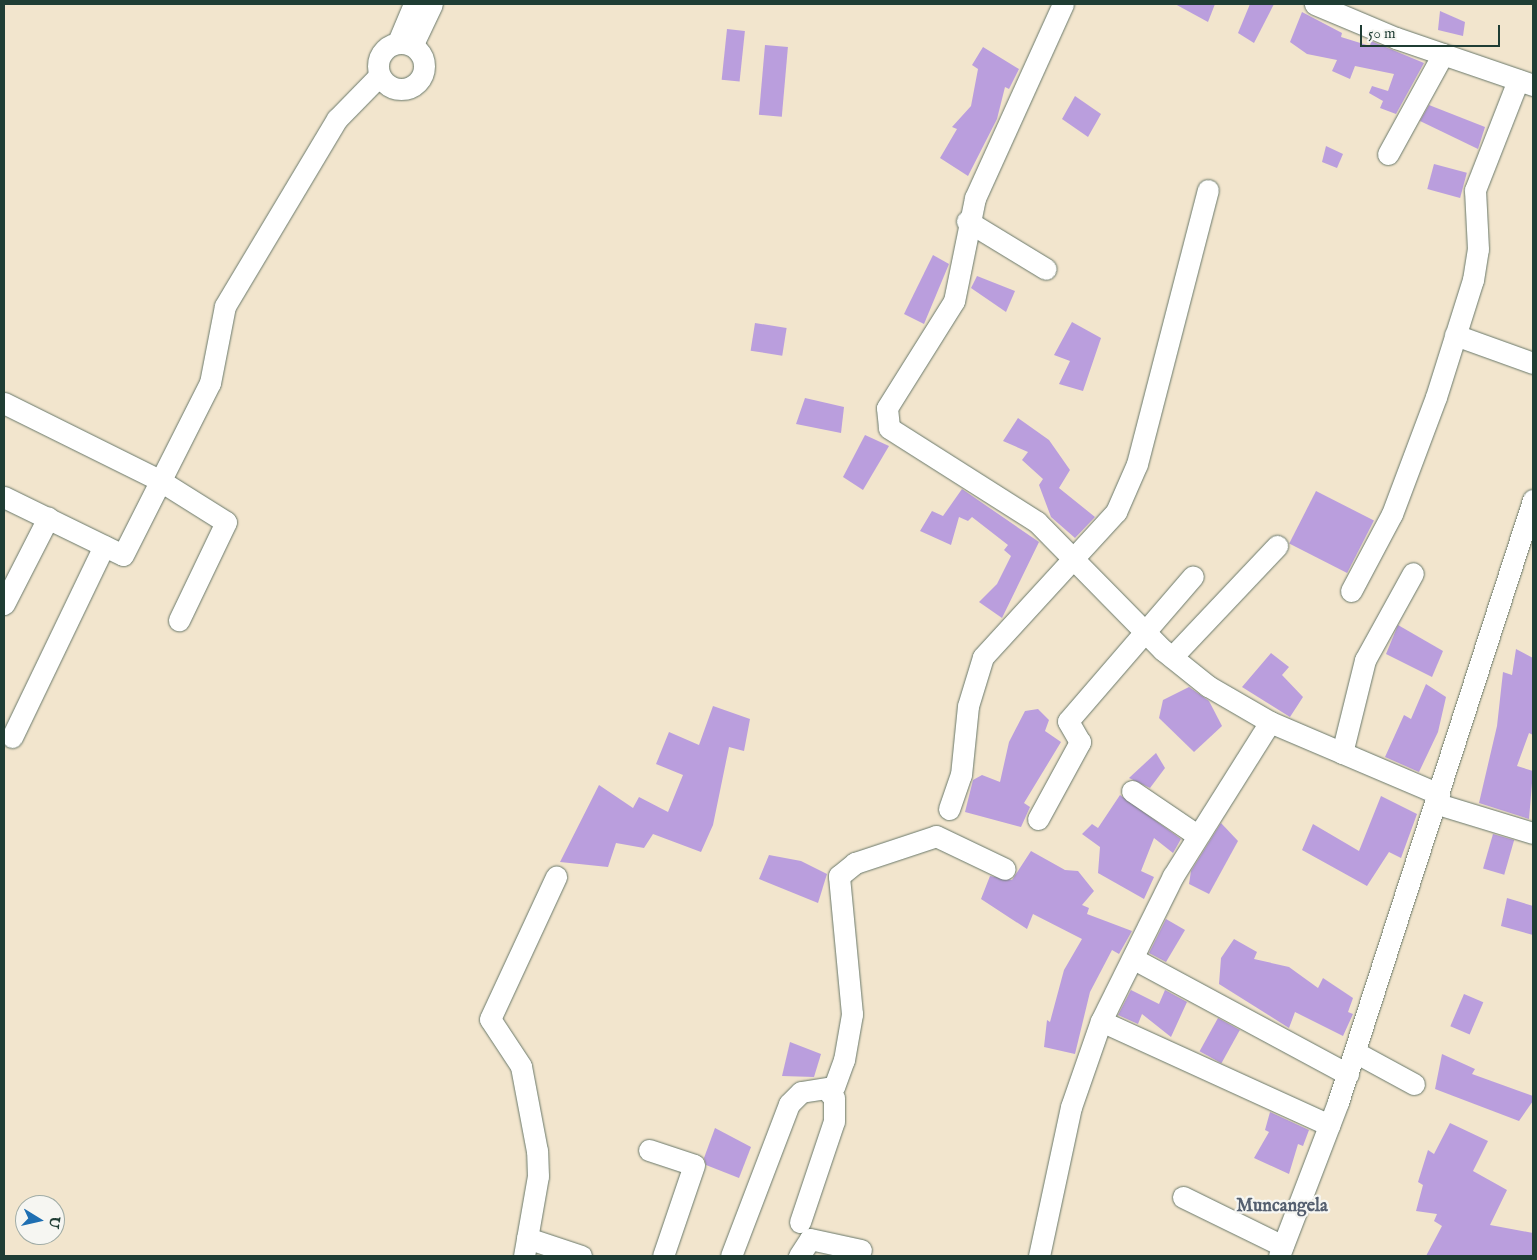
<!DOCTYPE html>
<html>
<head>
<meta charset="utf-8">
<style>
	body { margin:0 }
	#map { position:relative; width:1537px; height:1260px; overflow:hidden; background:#f2e5cd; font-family:"IM FELL English",serif }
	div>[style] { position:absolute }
	.building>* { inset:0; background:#ba9edd; transform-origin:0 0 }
	.roads { filter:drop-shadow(0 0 1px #69786a) drop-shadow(0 0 1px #69786a) }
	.minor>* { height:21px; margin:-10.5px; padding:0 10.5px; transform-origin:10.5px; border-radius:10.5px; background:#fff }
	.minor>.ring { margin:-10.5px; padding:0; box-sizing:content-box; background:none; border:21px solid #fff; border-radius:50% }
	span { translate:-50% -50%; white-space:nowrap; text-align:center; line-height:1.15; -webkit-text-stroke:4.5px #f6f6f2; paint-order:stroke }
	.quarter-label { font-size:18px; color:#555f6f; font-weight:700 }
	.frame { position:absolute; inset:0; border:5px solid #1f3d34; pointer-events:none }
	.north { position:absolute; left:15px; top:1195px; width:50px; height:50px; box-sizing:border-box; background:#f6f6f2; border:1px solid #a0aca6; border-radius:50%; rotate:99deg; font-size:14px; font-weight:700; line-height:20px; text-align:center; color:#1f3d34 }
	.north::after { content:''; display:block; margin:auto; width:18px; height:22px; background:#1f6fb2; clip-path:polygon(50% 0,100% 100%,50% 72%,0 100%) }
	.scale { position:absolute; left:1360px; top:25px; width:140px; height:22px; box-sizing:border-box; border:2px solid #1f3d34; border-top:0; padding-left:6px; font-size:15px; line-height:18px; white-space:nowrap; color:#1f3d34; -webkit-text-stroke:4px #f6f6f2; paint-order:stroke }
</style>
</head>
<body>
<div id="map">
	<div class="building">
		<div style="clip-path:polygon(1175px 4px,1215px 4px,1208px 22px)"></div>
		<div style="clip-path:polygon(1250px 4px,1274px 4px,1254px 43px,1238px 33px)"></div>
		<div style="clip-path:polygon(1440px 11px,1465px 22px,1463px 36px,1438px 30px)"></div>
		<div style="clip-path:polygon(1302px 12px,1342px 33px,1341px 37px,1370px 46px,1371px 41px,1424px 63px,1396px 114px,1380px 108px,1383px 101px,1369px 93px,1372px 86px,1388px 91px,1394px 74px,1355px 66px,1350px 79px,1332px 71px,1337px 60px,1307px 54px,1290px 42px)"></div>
		<div style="left:727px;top:29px;width:18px;height:51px;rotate:6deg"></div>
		<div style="left:765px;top:45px;width:23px;height:70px;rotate:5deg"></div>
		<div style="clip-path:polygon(983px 47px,1019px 69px,1009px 89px,1005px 87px,997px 119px,968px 176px,940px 158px,957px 129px,952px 127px,971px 106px,978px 69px,972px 65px)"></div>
		<div style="clip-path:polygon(1075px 96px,1101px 114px,1088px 137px,1062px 119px)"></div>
		<div style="clip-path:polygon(1429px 105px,1485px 127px,1478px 149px,1420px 121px)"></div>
		<div style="clip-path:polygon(1326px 146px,1343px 154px,1337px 168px,1322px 162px)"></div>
		<div style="left:1434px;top:164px;width:34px;height:26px;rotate:15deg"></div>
		<div style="clip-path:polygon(933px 255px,949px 264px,924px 324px,904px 314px)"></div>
		<div style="clip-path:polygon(977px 276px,1015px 291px,1006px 312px,971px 288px)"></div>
		<div style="clip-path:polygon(1072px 322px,1101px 338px,1083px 391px,1059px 384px,1070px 361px,1054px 355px)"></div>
		<div style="left:755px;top:323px;width:32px;height:28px;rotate:9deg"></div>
		<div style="clip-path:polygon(805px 398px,844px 407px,841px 433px,796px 424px)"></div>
		<div style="clip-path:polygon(1018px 418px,1049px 440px,1070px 470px,1059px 488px,1095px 517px,1075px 538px,1051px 517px,1039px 485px,1043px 479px,1022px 460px,1028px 452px,1003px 441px)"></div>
		<div style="clip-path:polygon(865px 435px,889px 446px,863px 490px,843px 477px)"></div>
		<div style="clip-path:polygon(962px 489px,1039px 542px,1002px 618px,979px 602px,997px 584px,1011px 556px,1004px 550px,1008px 545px,972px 517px,968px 521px,959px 517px,951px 545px,920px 531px,932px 511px,943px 516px)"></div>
		<div style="left:1316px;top:491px;width:65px;height:59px;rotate:27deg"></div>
		<div style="clip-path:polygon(1398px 625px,1443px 651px,1432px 677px,1386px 654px)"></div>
		<div style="clip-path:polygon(1516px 649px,1533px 658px,1533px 735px,1529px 733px,1517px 766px,1533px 771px,1529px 819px,1479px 803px,1497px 726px,1503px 672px,1512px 675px)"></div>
		<div style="clip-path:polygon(1271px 653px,1289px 667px,1282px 675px,1303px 697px,1290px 717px,1242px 687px)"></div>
		<div style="clip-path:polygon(1426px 684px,1446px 697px,1438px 732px,1419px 772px,1385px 757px,1404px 715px,1411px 719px)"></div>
		<div style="clip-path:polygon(1189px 687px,1209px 701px,1222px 726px,1194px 752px,1159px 718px,1163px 700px)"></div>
		<div style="clip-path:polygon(713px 706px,750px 719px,744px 751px,729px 747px,713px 825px,701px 852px,653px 834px,644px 848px,616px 843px,608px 867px,560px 862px,599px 785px,633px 808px,639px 797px,668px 812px,683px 775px,656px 764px,669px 732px,699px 745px)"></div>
		<div style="clip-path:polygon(1038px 709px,1049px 720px,1045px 731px,1061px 742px,1024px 803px,1030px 807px,1021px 827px,965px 812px,973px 780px,982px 775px,1000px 782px,1009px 742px,1025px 711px)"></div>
		<div style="clip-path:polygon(1156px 753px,1165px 768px,1150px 788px,1129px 778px)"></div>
		<div style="clip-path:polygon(1120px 795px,1181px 839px,1173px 853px,1154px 838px,1141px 871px,1154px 877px,1144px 899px,1098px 873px,1100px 847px,1082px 834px,1092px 824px,1098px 828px)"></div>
		<div style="clip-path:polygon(1381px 796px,1417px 814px,1401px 858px,1389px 852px,1367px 886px,1302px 850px,1313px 824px,1359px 851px)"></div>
		<div style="clip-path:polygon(1221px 823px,1238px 841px,1209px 894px,1189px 884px,1191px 871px)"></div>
		<div style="left:1493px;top:834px;width:22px;height:36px;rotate:16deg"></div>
		<div style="clip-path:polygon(1031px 851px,1065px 870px,1078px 871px,1094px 891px,1082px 905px,1089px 908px,1087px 914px,1132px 931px,1119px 954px,1112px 950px,1090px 992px,1075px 1054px,1044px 1047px,1047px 1020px,1050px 1022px,1064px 970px,1082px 939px,1033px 914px,1027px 929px,981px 899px,990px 876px,1012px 880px)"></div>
		<div style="clip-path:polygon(769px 855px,801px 861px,827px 874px,818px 903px,759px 879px)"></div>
		<div style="clip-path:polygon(1507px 898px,1533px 906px,1533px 935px,1501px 926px)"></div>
		<div style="clip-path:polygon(1166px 919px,1185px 930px,1166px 962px,1149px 953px)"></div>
		<div style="clip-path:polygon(1234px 939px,1257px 952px,1254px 959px,1289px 967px,1318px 988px,1323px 978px,1353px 998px,1348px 1012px,1353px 1014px,1343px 1036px,1295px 1012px,1289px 1028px,1219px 984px,1221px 958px)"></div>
		<div style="clip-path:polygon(1131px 990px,1159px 1004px,1165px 990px,1187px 1002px,1171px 1037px,1142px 1014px,1138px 1024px,1118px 1015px)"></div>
		<div style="left:1464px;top:994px;width:21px;height:35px;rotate:23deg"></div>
		<div style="left:1218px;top:1018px;width:25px;height:38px;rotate:29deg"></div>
		<div style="clip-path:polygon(790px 1042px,821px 1054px,814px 1077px,782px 1076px)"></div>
		<div style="clip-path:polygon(1442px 1054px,1475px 1069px,1472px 1074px,1533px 1096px,1533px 1101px,1519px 1121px,1435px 1089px)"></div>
		<div style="clip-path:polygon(1270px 1112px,1309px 1130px,1303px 1146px,1298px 1144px,1289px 1174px,1254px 1158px,1269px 1132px,1265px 1130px)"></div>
		<div style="clip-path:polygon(1450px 1123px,1488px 1141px,1473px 1171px,1507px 1190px,1490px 1225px,1533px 1233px,1533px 1256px,1426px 1256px,1442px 1226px,1434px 1221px,1437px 1214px,1416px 1211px,1423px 1185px,1418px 1182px,1428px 1150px,1434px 1154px)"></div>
		<div style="clip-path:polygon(715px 1128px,751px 1147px,739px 1178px,706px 1165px,704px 1158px)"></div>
	</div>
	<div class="roads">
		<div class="minor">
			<div style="left:1063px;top:4px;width:213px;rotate:114.4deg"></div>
			<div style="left:975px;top:198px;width:105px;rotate:101.5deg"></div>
			<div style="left:954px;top:301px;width:126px;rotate:122.1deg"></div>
			<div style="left:887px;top:408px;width:20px;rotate:84deg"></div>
			<div style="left:889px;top:428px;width:175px;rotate:32.4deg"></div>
			<div style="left:1037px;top:522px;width:180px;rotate:45.5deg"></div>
			<div style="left:1163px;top:650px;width:58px;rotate:38.7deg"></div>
			<div style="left:1208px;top:686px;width:72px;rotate:30.1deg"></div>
			<div style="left:1270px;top:722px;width:184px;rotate:23.1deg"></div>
			<div style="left:1315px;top:4px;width:88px;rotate:22.8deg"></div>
			<div style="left:1396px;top:38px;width:145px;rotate:18.9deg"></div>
			<div style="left:398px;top:42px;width:41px;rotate:-67.2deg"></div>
			<div class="ring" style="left:378px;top:43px;width:25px;height:25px"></div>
			<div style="left:413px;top:44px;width:44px;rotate:-64.6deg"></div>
			<div style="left:1388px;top:154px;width:114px;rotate:-61.2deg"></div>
			<div style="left:967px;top:221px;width:92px;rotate:31.3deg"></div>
			<div style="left:1455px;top:335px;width:83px;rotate:19.7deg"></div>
			<div style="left:4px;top:403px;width:173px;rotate:26.4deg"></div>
			<div style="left:159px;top:480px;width:79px;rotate:32.1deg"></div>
			<div style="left:226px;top:522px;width:109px;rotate:115.6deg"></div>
			<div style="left:4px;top:497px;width:132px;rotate:26deg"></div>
			<div style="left:123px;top:555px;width:193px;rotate:-63.2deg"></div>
			<div style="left:210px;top:383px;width:78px;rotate:-79deg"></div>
			<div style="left:225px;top:306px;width:218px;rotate:-59.1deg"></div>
			<div style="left:337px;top:119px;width:60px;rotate:-45.7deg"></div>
			<div style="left:1351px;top:591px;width:87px;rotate:-62deg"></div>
			<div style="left:1392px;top:514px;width:125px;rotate:-69.4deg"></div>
			<div style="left:1436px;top:397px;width:123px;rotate:-72.5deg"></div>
			<div style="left:1473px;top:280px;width:31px;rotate:-81deg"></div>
			<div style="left:1478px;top:249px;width:59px;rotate:-92.9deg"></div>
			<div style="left:1475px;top:190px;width:118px;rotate:-68.6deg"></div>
			<div style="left:4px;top:604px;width:97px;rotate:-62.9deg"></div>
			<div style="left:1172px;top:657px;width:153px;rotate:-46.6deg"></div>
			<div style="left:12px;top:737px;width:212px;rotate:-64.3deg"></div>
			<div style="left:1342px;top:753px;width:96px;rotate:-76.1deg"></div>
			<div style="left:1365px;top:660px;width:99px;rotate:-61.1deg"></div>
			<div style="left:1132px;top:791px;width:78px;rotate:34.1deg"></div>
			<div style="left:1438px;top:804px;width:99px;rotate:17deg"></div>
			<div style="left:949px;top:809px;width:36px;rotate:-71deg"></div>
			<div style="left:961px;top:775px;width:69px;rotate:-84.2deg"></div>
			<div style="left:968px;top:706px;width:51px;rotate:-73deg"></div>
			<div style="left:983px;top:657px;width:197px;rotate:-47.5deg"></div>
			<div style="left:1116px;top:512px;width:52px;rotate:-66.4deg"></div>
			<div style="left:1137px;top:464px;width:283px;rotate:-75.5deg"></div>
			<div style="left:1038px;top:819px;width:88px;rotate:-61.4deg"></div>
			<div style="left:1080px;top:742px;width:24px;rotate:-120deg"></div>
			<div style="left:1068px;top:721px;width:191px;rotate:-49.2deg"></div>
			<div style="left:1134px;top:959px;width:243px;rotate:28.3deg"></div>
			<div style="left:1101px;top:1021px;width:251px;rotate:24.5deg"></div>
			<div style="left:1355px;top:1052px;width:67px;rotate:28.5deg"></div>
			<div style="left:649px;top:1150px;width:47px;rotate:18.4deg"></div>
			<div style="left:694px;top:1165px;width:96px;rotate:108.8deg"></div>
			<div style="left:1183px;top:1197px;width:111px;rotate:26.1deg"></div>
			<div style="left:800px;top:1222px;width:107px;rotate:-71.4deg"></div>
			<div style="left:834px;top:1121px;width:23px;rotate:-90deg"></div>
			<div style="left:834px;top:1098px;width:11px;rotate:-131deg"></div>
			<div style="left:527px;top:1238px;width:57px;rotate:18.4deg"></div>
			<div style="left:524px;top:1256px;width:81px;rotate:-80.1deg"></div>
			<div style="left:538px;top:1176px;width:25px;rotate:-92deg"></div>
			<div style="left:537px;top:1151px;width:86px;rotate:-100.7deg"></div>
			<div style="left:521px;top:1066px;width:56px;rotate:-123.4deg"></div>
			<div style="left:490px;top:1019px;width:157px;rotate:-65.1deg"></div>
			<div style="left:731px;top:1256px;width:163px;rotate:-69.1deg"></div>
			<div style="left:789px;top:1104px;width:17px;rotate:-45deg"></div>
			<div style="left:801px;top:1092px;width:33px;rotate:-9deg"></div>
			<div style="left:834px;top:1087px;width:29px;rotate:-70deg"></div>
			<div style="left:844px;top:1060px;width:47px;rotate:-80.1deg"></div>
			<div style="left:852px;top:1014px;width:139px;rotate:-95.4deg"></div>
			<div style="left:839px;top:876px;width:21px;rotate:-39deg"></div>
			<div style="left:855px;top:863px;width:85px;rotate:-18.4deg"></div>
			<div style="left:936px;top:836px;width:76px;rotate:25.6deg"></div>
			<div style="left:799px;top:1256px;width:20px;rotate:-57deg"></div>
			<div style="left:810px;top:1239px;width:52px;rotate:12.2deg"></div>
			<div style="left:1039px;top:1256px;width:152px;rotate:-77.9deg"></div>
			<div style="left:1071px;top:1107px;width:91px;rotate:-70.8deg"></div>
			<div style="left:1101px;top:1021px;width:162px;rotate:-63.6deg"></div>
			<div style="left:1173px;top:876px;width:182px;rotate:-57.8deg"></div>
			<div style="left:1279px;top:1256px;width:165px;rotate:-69deg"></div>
			<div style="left:1338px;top:1102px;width:633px;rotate:-72.05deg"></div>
		</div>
	</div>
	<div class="quarter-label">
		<span style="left:1282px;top:1207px">Muncangela</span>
	</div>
	<div class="frame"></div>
	<div class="north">U</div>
	<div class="scale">50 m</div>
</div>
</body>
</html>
